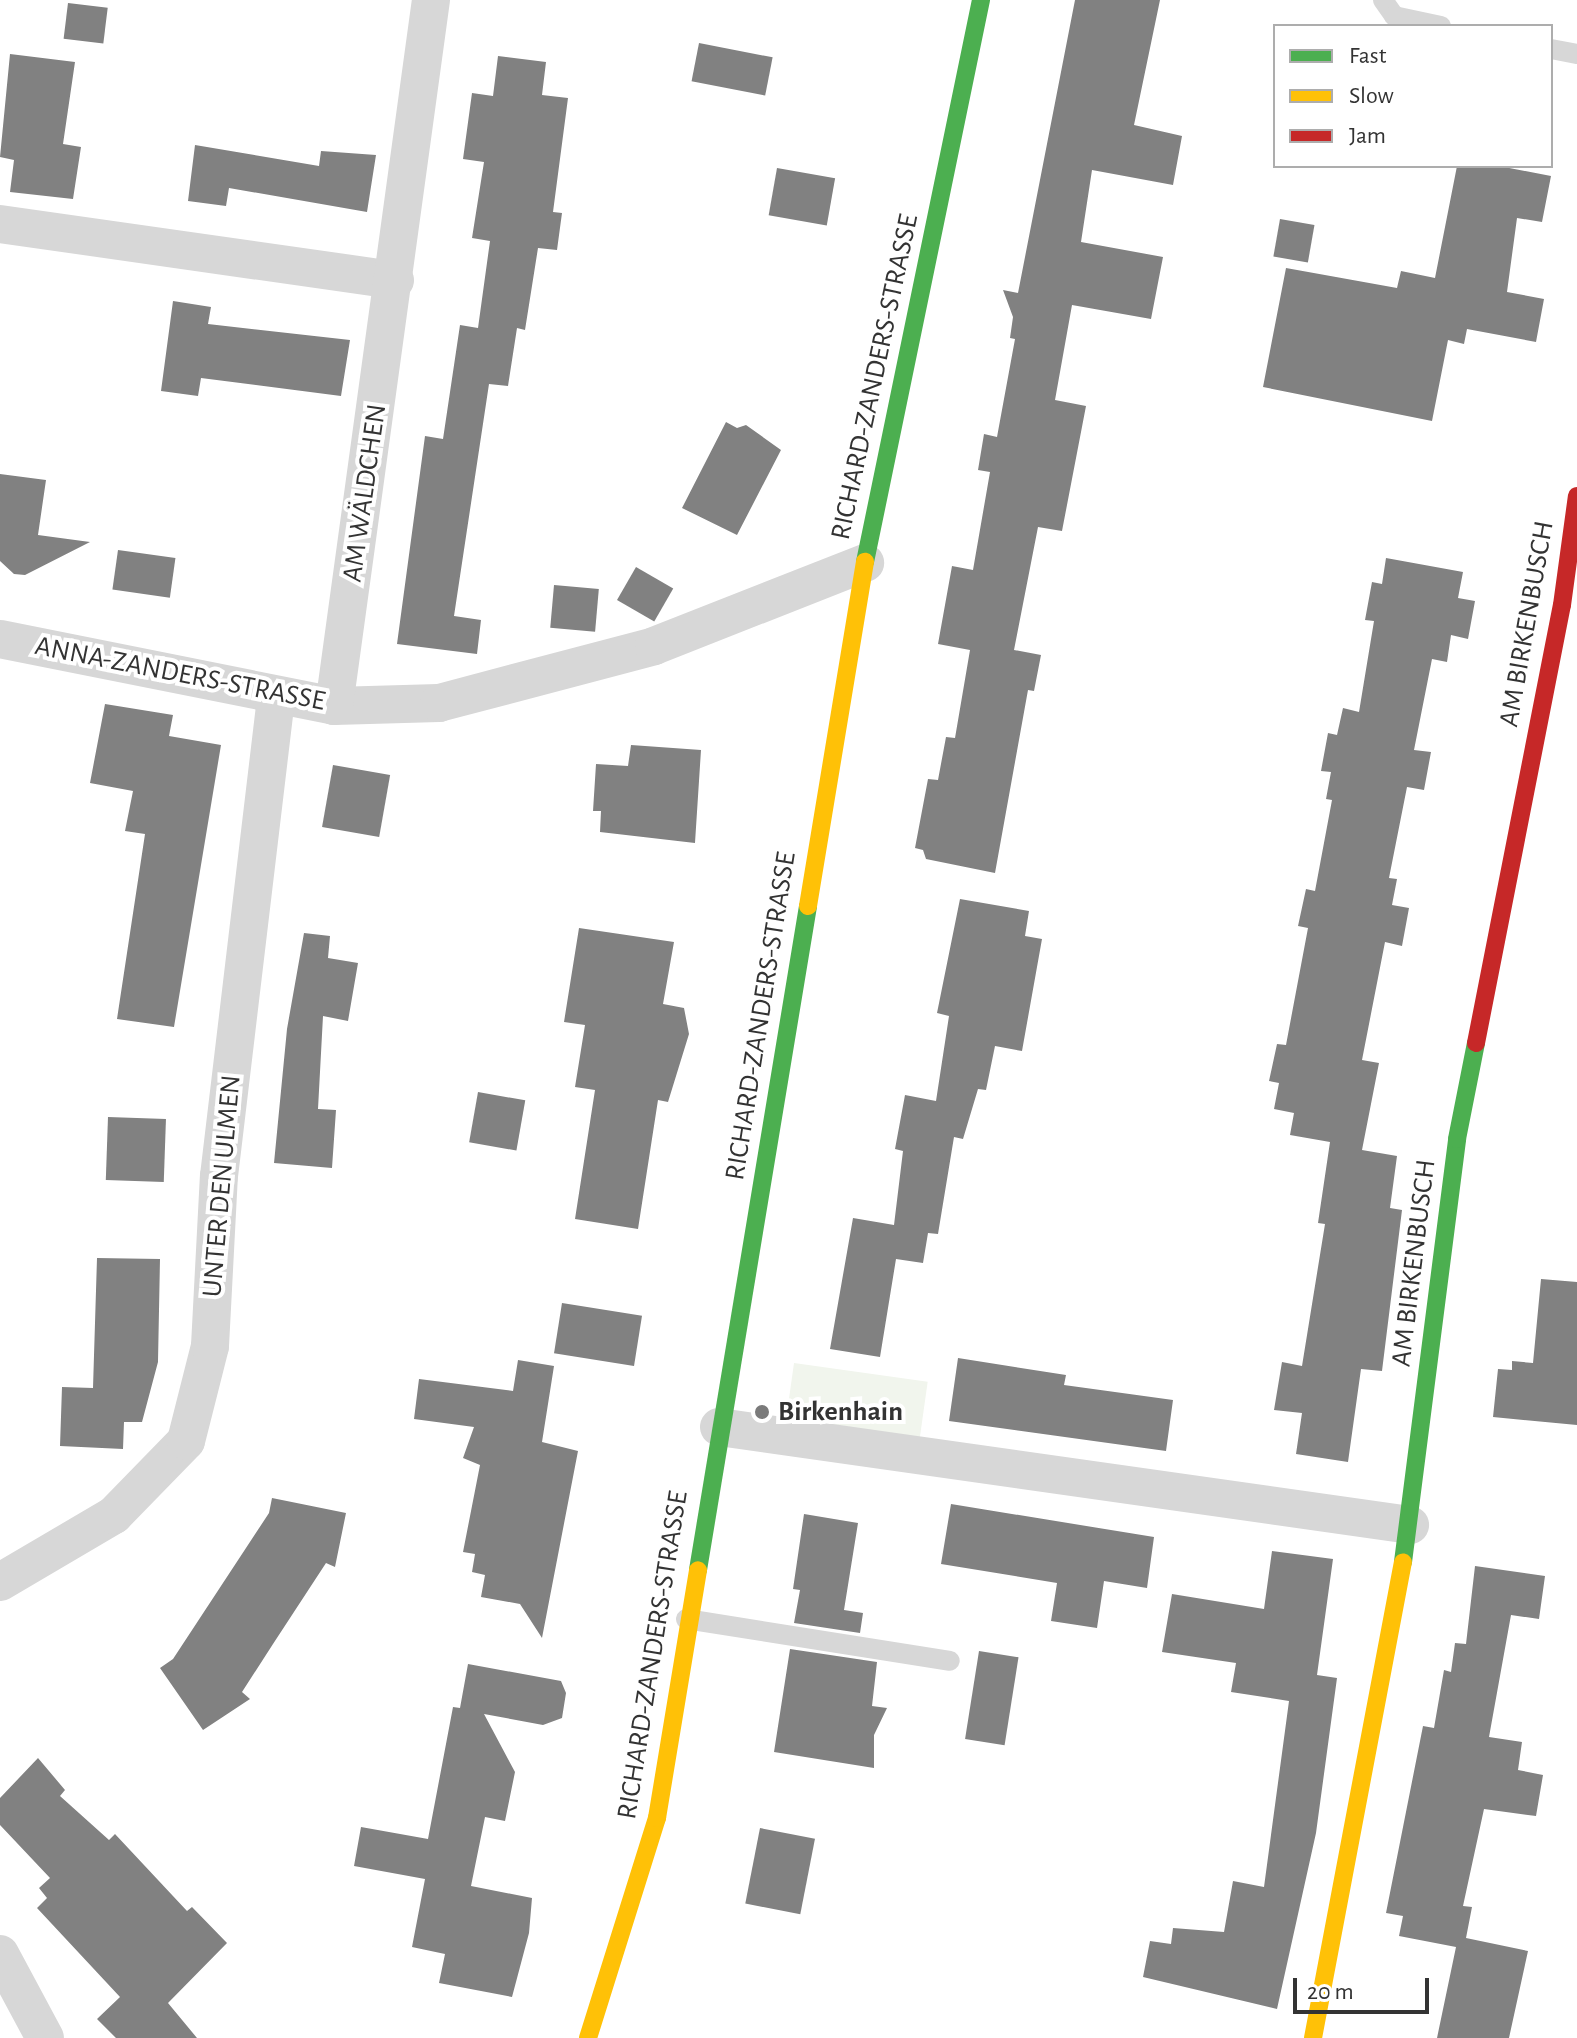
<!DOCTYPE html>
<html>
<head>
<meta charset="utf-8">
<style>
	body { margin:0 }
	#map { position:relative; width:1577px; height:2038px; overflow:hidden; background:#fff; font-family:"Alegreya Sans",sans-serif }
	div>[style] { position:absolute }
	.green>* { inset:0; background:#f1f5ed; transform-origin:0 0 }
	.building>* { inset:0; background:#818181; transform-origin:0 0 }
	.lane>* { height:20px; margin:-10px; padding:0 10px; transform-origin:10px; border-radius:10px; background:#d7d7d7 }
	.street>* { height:38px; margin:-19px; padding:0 19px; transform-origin:19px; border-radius:19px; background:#d7d7d7 }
	.fast>* { height:18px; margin:-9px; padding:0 9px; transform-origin:9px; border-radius:9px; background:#4caf50 }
	.slow>* { height:18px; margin:-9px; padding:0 9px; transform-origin:9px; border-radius:9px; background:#ffc107 }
	.jam>* { height:18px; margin:-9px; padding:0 9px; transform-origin:9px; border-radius:9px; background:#c62828 }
	.dots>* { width:22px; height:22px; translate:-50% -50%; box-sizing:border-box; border:4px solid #fff; border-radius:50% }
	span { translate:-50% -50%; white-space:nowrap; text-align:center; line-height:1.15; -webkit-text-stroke:8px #fff; paint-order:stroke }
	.street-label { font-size:28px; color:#333 }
	.poi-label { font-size:28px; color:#333; font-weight:700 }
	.left { translate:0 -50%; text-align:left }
	.legend { position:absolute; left:1273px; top:24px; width:280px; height:144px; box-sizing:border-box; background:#fff; border:2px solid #adadad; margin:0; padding:10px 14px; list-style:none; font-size:24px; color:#333 }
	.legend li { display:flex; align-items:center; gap:16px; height:40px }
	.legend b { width:40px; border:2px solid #adadad }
	.scale { position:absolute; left:1293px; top:1978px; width:136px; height:36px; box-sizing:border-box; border:4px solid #333; border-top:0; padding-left:10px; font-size:24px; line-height:28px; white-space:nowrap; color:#333; -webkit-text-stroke:6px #fff; paint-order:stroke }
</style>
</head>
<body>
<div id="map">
	<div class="green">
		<div style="left:794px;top:1363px;width:135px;height:61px;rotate:8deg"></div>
	</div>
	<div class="building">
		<div style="clip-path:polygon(1075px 0,1160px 0,1134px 125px,1182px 136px,1173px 185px,1092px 170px,1081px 242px,1163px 257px,1151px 319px,1072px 305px,1055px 400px,1086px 406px,1062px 531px,1038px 527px,1014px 650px,1041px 655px,1034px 691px,1028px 690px,995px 873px,926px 859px,923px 850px,915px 848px,928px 779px,938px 780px,946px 737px,955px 738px,970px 650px,938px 644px,952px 566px,973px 570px,990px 472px,978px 470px,984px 434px,997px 437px,1015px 339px,1010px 338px,1013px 317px,1003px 290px,1018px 293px)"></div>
		<div style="left:68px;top:3px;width:40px;height:36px;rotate:7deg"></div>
		<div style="left:699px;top:43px;width:75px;height:39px;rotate:11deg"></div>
		<div style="clip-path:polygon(10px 54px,75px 62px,63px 144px,81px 147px,73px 199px,10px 192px,14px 160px,0 157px)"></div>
		<div style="clip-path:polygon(498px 56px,546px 62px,542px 95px,568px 98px,553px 212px,562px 213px,557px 250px,538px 248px,525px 330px,517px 328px,508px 386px,489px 384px,454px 616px,481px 620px,477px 654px,397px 644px,425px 436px,443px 439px,460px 325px,478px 328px,490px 241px,472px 238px,484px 162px,463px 159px,472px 93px,493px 96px)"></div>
		<div style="clip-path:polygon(195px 145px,319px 166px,321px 151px,376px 155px,367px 212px,229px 188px,226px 206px,188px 201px)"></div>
		<div style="clip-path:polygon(1457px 166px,1499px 166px,1551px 176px,1542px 222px,1517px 218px,1507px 292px,1544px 299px,1536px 342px,1467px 329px,1464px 344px,1448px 340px,1432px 421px,1263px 387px,1286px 268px,1397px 288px,1401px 271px,1435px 278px)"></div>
		<div style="left:777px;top:168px;width:59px;height:48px;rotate:10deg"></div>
		<div style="left:1280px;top:219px;width:35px;height:38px;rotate:10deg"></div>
		<div style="clip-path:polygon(173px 301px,211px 307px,208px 324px,350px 340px,341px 396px,201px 378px,198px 396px,161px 391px)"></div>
		<div style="clip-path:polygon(726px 422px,737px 428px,746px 425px,781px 450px,737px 535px,682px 508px)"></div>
		<div style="clip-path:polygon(0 474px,46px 480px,38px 535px,90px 542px,25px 575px,14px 574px,0 561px)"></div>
		<div style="left:118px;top:550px;width:58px;height:40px;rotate:8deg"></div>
		<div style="clip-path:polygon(1386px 558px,1463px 572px,1458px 598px,1475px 601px,1468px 639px,1451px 635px,1447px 662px,1432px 659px,1414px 750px,1431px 752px,1424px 790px,1407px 787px,1389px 878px,1397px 879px,1392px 905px,1409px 908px,1402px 946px,1385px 942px,1362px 1060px,1379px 1063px,1362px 1150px,1397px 1156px,1390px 1208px,1402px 1210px,1382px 1371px,1361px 1369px,1348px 1462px,1296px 1454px,1302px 1413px,1274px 1410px,1282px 1362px,1302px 1366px,1325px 1224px,1318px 1223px,1330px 1142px,1290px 1135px,1294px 1113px,1274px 1109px,1279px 1083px,1269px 1081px,1277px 1044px,1286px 1045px,1308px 928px,1298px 926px,1306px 889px,1315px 891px,1332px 800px,1326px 799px,1331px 772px,1321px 771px,1328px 733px,1337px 735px,1343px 708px,1359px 712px,1374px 621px,1365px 620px,1372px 582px,1382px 584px)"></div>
		<div style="left:636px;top:567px;width:43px;height:38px;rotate:30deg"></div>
		<div style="left:554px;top:585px;width:45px;height:43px;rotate:5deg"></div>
		<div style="clip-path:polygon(105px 704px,173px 715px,169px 736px,221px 745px,174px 1027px,117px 1019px,145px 834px,125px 831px,133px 791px,90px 783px)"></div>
		<div style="clip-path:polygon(631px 745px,701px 750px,695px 843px,600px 832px,601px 811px,593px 811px,596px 764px,628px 766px)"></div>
		<div style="left:333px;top:765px;width:58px;height:63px;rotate:10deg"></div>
		<div style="clip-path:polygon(960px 899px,1029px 911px,1025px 936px,1042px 939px,1022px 1051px,995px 1046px,986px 1090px,978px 1089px,963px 1139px,954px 1137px,938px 1234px,928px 1233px,923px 1263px,896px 1259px,880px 1357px,830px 1349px,853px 1218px,894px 1225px,903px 1151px,895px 1149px,905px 1095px,936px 1101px,949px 1016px,937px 1013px)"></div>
		<div style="clip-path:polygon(579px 928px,674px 942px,663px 1004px,684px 1008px,689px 1034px,668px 1102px,658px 1100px,638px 1229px,575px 1219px,595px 1090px,575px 1087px,585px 1025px,564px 1022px)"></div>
		<div style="clip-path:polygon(304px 933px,330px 936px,328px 958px,358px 963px,348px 1021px,323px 1016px,318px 1109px,336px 1110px,332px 1168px,274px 1163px,287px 1029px)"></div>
		<div style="left:478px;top:1092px;width:48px;height:51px;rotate:10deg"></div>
		<div style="left:108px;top:1117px;width:58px;height:63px;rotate:2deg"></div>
		<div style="clip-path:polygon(97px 1258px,160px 1259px,158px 1362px,142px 1422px,124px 1422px,123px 1449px,60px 1446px,62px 1387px,93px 1388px)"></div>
		<div style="clip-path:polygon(1541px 1279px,1577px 1282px,1577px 1425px,1493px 1417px,1498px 1369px,1512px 1370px,1512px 1361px,1533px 1363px)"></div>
		<div style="left:562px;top:1303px;width:81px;height:51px;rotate:9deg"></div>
		<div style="clip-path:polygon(958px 1358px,1066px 1375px,1064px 1385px,1173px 1400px,1166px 1451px,949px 1421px)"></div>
		<div style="clip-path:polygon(518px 1360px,554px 1366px,542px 1442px,578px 1451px,542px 1638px,520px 1604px,481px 1597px,485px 1575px,472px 1572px,475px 1554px,463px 1552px,480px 1465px,463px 1458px,474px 1427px,414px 1419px,419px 1379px,513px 1391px)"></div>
		<div style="clip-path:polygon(272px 1498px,346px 1513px,335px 1567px,326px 1563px,273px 1644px,242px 1692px,250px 1699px,203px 1730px,160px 1668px,173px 1659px,269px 1513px)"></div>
		<div style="clip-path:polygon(951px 1504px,1154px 1537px,1147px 1588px,1104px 1581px,1097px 1628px,1051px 1621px,1057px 1583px,941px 1564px)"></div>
		<div style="clip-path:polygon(804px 1514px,858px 1523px,844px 1610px,863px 1613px,860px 1633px,794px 1623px,800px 1590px,793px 1589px)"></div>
		<div style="clip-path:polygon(1272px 1551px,1333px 1559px,1317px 1675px,1337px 1678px,1316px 1833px,1277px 2009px,1143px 1977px,1150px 1941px,1171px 1944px,1173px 1928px,1224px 1932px,1233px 1881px,1264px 1887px,1289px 1701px,1231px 1692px,1236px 1663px,1162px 1652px,1172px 1594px,1264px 1609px)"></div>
		<div style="clip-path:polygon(1475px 1566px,1545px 1576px,1539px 1619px,1511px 1615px,1489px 1737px,1522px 1742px,1518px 1770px,1543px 1775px,1536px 1816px,1484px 1809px,1463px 1906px,1472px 1907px,1466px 1938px,1528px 1951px,1509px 2038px,1437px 2038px,1456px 1947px,1399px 1936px,1403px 1916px,1386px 1913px,1423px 1726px,1434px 1728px,1444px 1670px,1451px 1672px,1455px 1643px,1466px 1644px)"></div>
		<div style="clip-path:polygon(790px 1649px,877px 1662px,872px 1706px,887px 1708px,874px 1735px,874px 1768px,774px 1752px)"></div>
		<div style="left:979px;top:1651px;width:40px;height:89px;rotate:9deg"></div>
		<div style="clip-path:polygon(468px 1664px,561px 1681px,566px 1693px,562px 1718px,543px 1725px,484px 1714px,515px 1772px,505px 1821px,485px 1817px,471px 1886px,532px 1898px,529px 1933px,512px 1997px,439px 1983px,445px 1954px,412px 1947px,425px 1879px,354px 1866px,361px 1827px,428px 1839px,453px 1707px,460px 1708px)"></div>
		<div style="clip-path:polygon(38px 1758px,65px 1790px,60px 1796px,109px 1840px,115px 1834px,187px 1911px,192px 1907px,227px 1943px,168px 2003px,197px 2038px,116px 2038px,97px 2019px,120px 1997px,37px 1908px,47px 1898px,39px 1888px,50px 1878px,0 1825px,0 1798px)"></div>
		<div style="left:760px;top:1828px;width:56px;height:77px;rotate:11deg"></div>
	</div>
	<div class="lane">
		<div style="left:1383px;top:0;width:19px;rotate:55deg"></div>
		<div style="left:1394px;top:16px;width:48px;rotate:12deg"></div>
		<div style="left:1551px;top:49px;width:26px;rotate:11deg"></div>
		<div style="left:686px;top:1619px;width:267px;rotate:9deg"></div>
	</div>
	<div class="street">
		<div style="left:0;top:224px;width:399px;rotate:8.1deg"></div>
		<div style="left:0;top:639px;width:341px;rotate:11.3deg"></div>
		<div style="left:334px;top:706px;width:105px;rotate:-1.6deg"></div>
		<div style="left:439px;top:703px;width:222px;rotate:-14.8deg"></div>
		<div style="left:654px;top:646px;width:227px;rotate:-21.5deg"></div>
		<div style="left:334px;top:706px;width:713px;rotate:-82.18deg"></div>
		<div style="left:719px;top:1427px;width:698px;rotate:8.07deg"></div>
		<div style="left:0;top:1582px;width:132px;rotate:-30.4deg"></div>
		<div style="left:114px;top:1515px;width:103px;rotate:-45.8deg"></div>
		<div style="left:186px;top:1441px;width:98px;rotate:-75.8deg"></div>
		<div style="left:210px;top:1346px;width:170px;rotate:-87deg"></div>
		<div style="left:219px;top:1176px;width:483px;rotate:-83.2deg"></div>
		<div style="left:0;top:1954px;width:95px;rotate:61.8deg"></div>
	</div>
	<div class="fast">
		<div style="left:865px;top:562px;width:574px;rotate:-78.34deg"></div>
		<div style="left:1403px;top:1562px;width:426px;rotate:-82.7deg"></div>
		<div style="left:1457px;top:1139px;width:98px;rotate:-78.8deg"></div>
		<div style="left:698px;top:1570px;width:673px;rotate:-80.59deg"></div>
	</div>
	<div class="slow">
		<div style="left:808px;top:906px;width:349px;rotate:-80.6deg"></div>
		<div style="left:588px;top:2038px;width:231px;rotate:-72.6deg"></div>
		<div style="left:657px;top:1818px;width:251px;rotate:-80.6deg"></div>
		<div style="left:1313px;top:2038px;width:484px;rotate:-79.3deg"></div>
	</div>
	<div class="jam">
		<div style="left:1476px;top:1043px;width:446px;rotate:-78.9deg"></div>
		<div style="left:1562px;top:605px;width:110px;rotate:-82.2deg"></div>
	</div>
	<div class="dots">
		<div style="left:762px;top:1412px;background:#7a7a7a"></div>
	</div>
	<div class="street-label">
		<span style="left:875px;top:377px;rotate:-78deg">RICHARD-ZANDERS-STRASSE</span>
		<span style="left:365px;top:493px;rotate:-82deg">AM WÄLDCHEN</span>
		<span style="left:1527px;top:624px;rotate:-80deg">AM BIRKENBUSCH</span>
		<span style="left:180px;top:674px;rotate:11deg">ANNA-ZANDERS-STRASSE</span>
		<span style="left:761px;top:1016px;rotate:-81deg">RICHARD-ZANDERS-STRASSE</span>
		<span style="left:222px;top:1186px;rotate:-85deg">UNTER DEN ULMEN</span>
		<span style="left:1414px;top:1263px;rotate:-83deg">AM BIRKENBUSCH</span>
		<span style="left:653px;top:1655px;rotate:-81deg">RICHARD-ZANDERS-STRASSE</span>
	</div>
	<div class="poi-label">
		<span class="left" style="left:778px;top:1412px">Birkenhain</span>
	</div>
	<ul class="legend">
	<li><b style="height:10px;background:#4caf50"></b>Fast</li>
	<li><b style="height:10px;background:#ffc107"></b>Slow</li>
	<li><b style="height:10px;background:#c62828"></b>Jam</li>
	</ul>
	<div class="scale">20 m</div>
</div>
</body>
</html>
